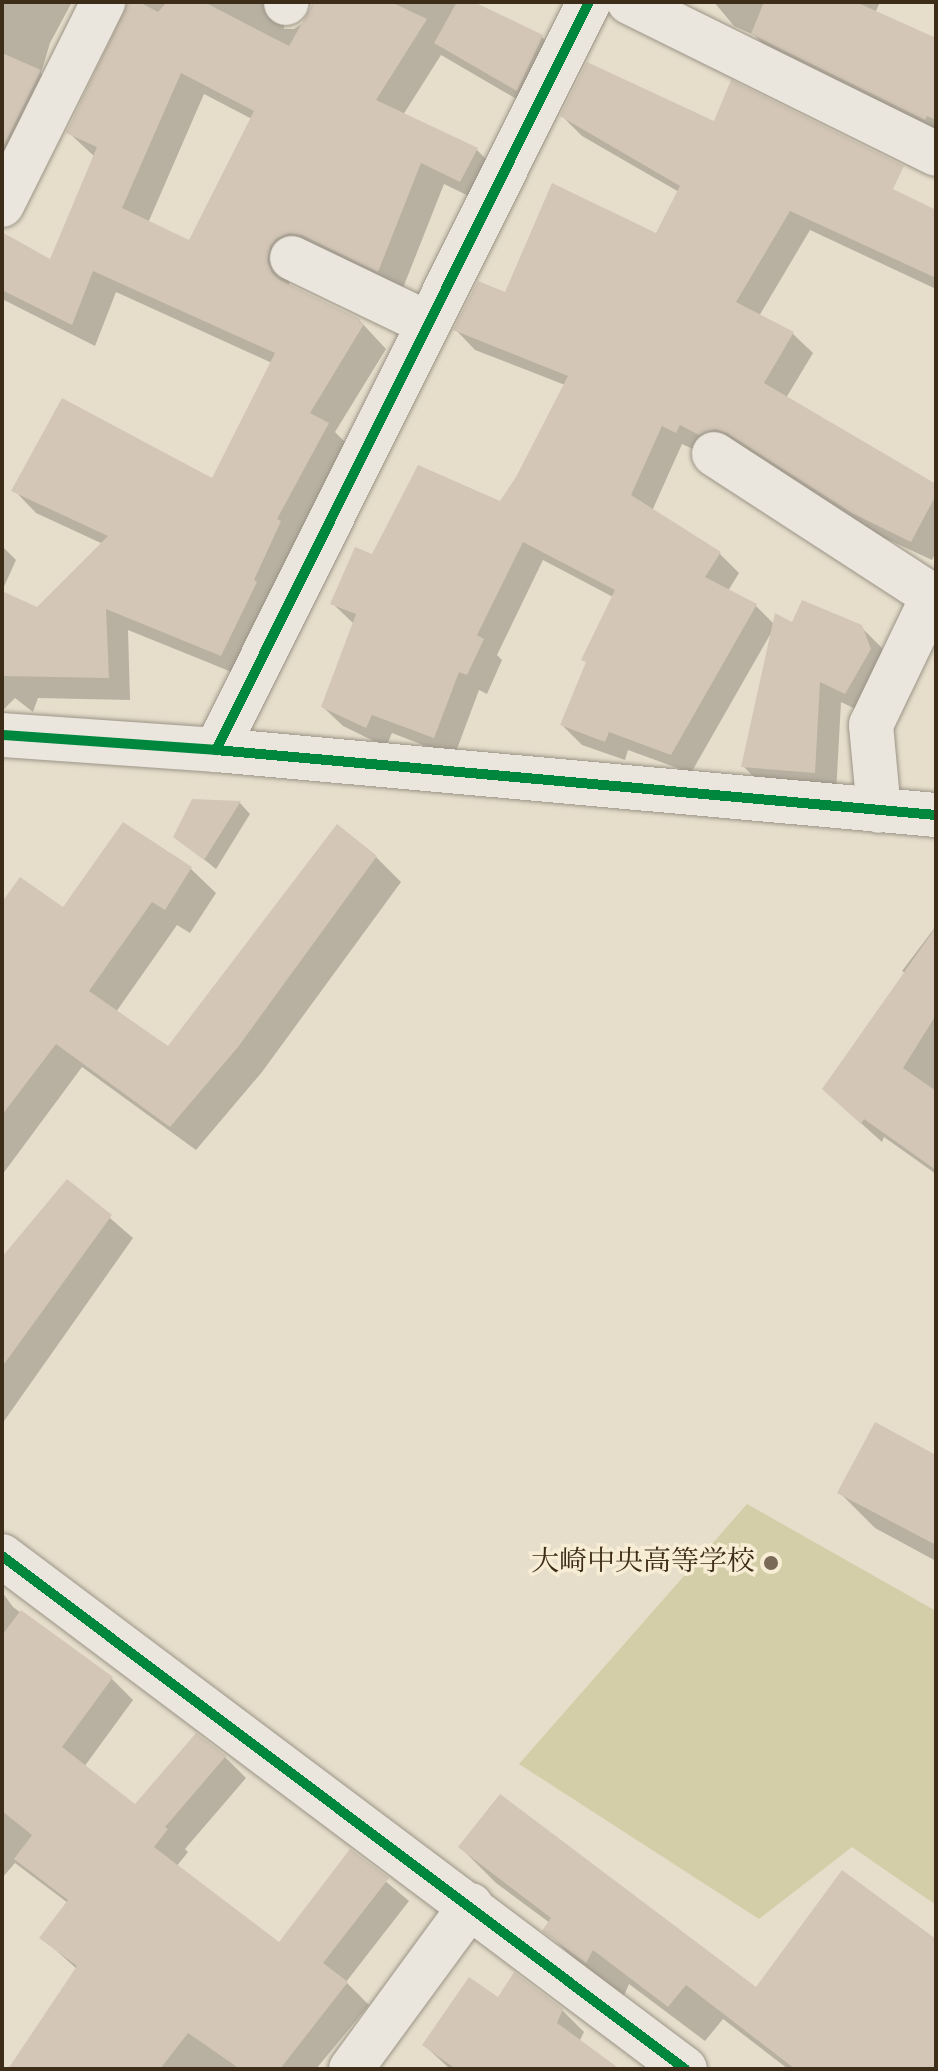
<!DOCTYPE html>
<html>
<head>
<meta charset="utf-8">
<style>
	body { margin:0 }
	#map { position:relative; width:938px; height:2071px; overflow:hidden; background:#e6decb; font-family:"IM FELL English","Noto Serif JP",serif }
	div>[style] { position:absolute }
	.green>* { inset:0; background:#d3cea8 }
	.shadow>* { inset:0; background:#0003 }
	.building>* { inset:0; background:#d3c6b7 }
	.roads { filter:drop-shadow(0 0 2px #9b9487) drop-shadow(0 0 2px #9b9487) }
	.minor>* { height:44px; margin:-22px; padding:0 22px; transform-origin:22px; border-radius:22px; background:#ebe6dd }
	.cycleway>* { height:10px; margin:-5px; padding:0 5px; transform-origin:5px; border-radius:5px; background:#00873e }
	.dots>* { width:22px; height:22px; translate:-50% -50%; box-sizing:border-box; border:4px solid #f7edd5; border-radius:50% }
	span { translate:-50% -50%; white-space:nowrap; text-align:center; line-height:1.15; -webkit-text-stroke:7px #f7edd5; paint-order:stroke }
	.poi-label { font-size:28px; color:#3d2c18 }
	.right { translate:-100% -50%; text-align:right }
	.frame { position:absolute; inset:0; border:4px solid #3d2c18; pointer-events:none }
</style>
</head>
<body>
<div id="map">
	<div class="green">
		<div style="clip-path:polygon(747px 1504px,936px 1611px,936px 1905px,852px 1847px,759px 1919px,519px 1764px)"></div>
	</div>
	<div class="shadow">
		<div style="clip-path:polygon(2px 2px,72px 2px,50px 43px,41px 73px,62px 95px,2px 220px)"></div>
		<div style="clip-path:polygon(evenodd,131px 2px,300px 2px,284px 19px,284px 29px,294px 29px,306px 21px,313px 2px,470px 2px,542px 37px,564px 60px,539px 112px,441px 55px,403px 115px,477px 150px,499px 172px,483px 203px,444px 184px,401px 293px,292px 269px,289px 285px,359px 320px,386px 349px,335px 432px,350px 447px,244px 677px,128px 630px,130px 700px,38px 698px,33px 712px,15px 698px,2px 711px,2px 594px,37px 609px,103px 544px,36px 513px,14px 490px,213px 481px,272px 363px,116px 292px,95px 346px,2px 299px,2px 235px,51px 261px,95px 157px,68px 132px,131px 2px,204px 94px,252px 119px,190px 243px,148px 223px,204px 94px)"></div>
		<div style="clip-path:polygon(714px 2px,880px 2px,875px 13px,936px 41px,936px 137px,774px 55px,754px 35px,734px 26px)"></div>
		<div style="clip-path:polygon(562px 116px,715px 123px,936px 212px,936px 289px,810px 230px,759px 316px,793px 334px,813px 353px,786px 398px,936px 487px,936px 552px,932px 560px,682px 444px,652px 511px,719px 553px,739px 573px,728px 591px,756px 606px,774px 624px,861px 627px,883px 649px,868px 715px,841px 702px,836px 794px,765px 788px,743px 766px,771px 633px,691px 773px,628px 750px,625px 760px,582px 745px,562px 725px,587px 663px,584px 660px,613px 597px,543px 560px,497px 655px,502px 660px,487px 694px,479px 690px,454px 757px,392px 733px,386px 747px,343px 726px,323px 707px,354px 624px,332px 603px,373px 557px,500px 503px,518px 478px,565px 385px,475px 350px,456px 330px,506px 294px,657px 235px,679px 192px,582px 136px)"></div>
		<div style="clip-path:polygon(2px 546px,16px 560px,2px 591px)"></div>
		<div style="clip-path:polygon(193px 801px,240px 803px,250px 814px,216px 869px,175px 836px)"></div>
		<div style="clip-path:polygon(123px 825px,191px 869px,216px 893px,190px 933px,177px 925px,116px 1012px,169px 1049px,376px 857px,401px 882px,262px 1072px,196px 1150px,82px 1067px,2px 1175px,2px 905px,64px 910px)"></div>
		<div style="clip-path:polygon(936px 926px,936px 1174px,884px 1137px,882px 1142px,844px 1108px,905px 973px,902px 971px)"></div>
		<div style="clip-path:polygon(67px 1181px,133px 1238px,2px 1424px,2px 1260px)"></div>
		<div style="clip-path:polygon(936px 1457px,936px 1561px,875px 1528px,839px 1492px)"></div>
		<div style="clip-path:polygon(2px 1592px,13px 1607px,112px 1679px,133px 1700px,84px 1767px,136px 1806px,225px 1757px,246px 1778px,185px 1849px,188px 1852px,176px 1867px,279px 1945px,351px 1852px,409px 1901px,346px 1982px,369px 2005px,316px 2069px,149px 2069px,77px 1969px,42px 1938px,68px 1903px,15px 1863px,2px 1878px)"></div>
		<div style="clip-path:polygon(460px 1847px,756px 1989px,936px 1942px,936px 2069px,788px 2069px,723px 2019px,705px 2041px,629px 1984px,623px 1998px,581px 1966px,545px 1930px,550px 1923px,496px 1883px)"></div>
		<div style="clip-path:polygon(498px 2000px,562px 2010px,584px 2032px,579px 2042px,617px 2069px,450px 2069px,424px 2045px)"></div>
	</div>
	<div class="building">
		<div style="clip-path:polygon(evenodd,128px 2px,139px 2px,158px 12px,167px 2px,204px 2px,289px 46px,314px 2px,391px 2px,427px 19px,376px 100px,478px 148px,460px 182px,421px 163px,378px 272px,302px 235px,289px 233px,277px 238px,270px 246px,267px 261px,272px 273px,280px 280px,360px 319px,359px 322px,364px 324px,310px 413px,329px 423px,277px 519px,281px 521px,254px 580px,257px 582px,221px 656px,106px 609px,109px 678px,2px 676px,2px 591px,37px 607px,108px 536px,11px 491px,62px 398px,212px 478px,275px 353px,93px 271px,72px 325px,2px 290px,2px 232px,50px 259px,97px 147px,66px 133px,128px 2px,181px 73px,254px 111px,189px 240px,122px 208px,181px 73px)"></div>
		<div style="clip-path:polygon(457px 2px,474px 2px,543px 35px,517px 91px,434px 43px)"></div>
		<div style="clip-path:polygon(764px 2px,856px 2px,936px 38px,936px 120px,927px 116px,925px 120px,751px 34px)"></div>
		<div style="clip-path:polygon(2px 53px,41px 70px,2px 149px)"></div>
		<div style="clip-path:polygon(587px 62px,714px 121px,731px 80px,904px 166px,893px 189px,936px 210px,936px 278px,790px 211px,736px 302px,794px 332px,764px 383px,936px 484px,936px 495px,911px 542px,852px 513px,727px 433px,715px 429px,699px 435px,680px 425px,676px 433px,662px 426px,631px 495px,721px 552px,705px 577px,757px 604px,671px 755px,609px 732px,605px 742px,560px 725px,586px 662px,581px 660px,615px 590px,523px 542px,477px 635px,484px 639px,467px 675px,459px 672px,434px 738px,372px 715px,366px 728px,321px 707px,356px 614px,330px 604px,355px 547px,372px 554px,418px 465px,500px 501px,516px 477px,568px 376px,453px 330px,478px 281px,505px 292px,552px 183px,656px 233px,680px 186px,560px 116px)"></div>
		<div style="clip-path:polygon(802px 600px,862px 625px,871px 649px,845px 694px,820px 682px,815px 773px,741px 767px,775px 613px,792px 622px)"></div>
		<div style="clip-path:polygon(192px 799px,241px 801px,204px 860px,173px 837px)"></div>
		<div style="clip-path:polygon(123px 822px,192px 867px,165px 910px,152px 902px,89px 991px,168px 1046px,337px 824px,377px 856px,238px 1047px,170px 1127px,56px 1044px,2px 1115px,2px 902px,20px 877px,63px 907px)"></div>
		<div style="clip-path:polygon(936px 927px,936px 1015px,903px 1068px,936px 1091px,936px 1170px,864px 1119px,861px 1124px,822px 1089px)"></div>
		<div style="clip-path:polygon(67px 1179px,112px 1215px,2px 1367px,2px 1257px)"></div>
		<div style="clip-path:polygon(875px 1422px,936px 1455px,936px 1545px,837px 1493px)"></div>
		<div style="clip-path:polygon(21px 1610px,113px 1677px,62px 1747px,135px 1804px,196px 1733px,226px 1756px,165px 1827px,168px 1829px,154px 1847px,279px 1942px,350px 1849px,389px 1878px,323px 1963px,348px 1982px,280px 2069px,240px 2069px,188px 2033px,160px 2069px,8px 2069px,77px 1966px,39px 1938px,68px 1900px,14px 1859px,32px 1835px,2px 1811px,2px 1635px)"></div>
		<div style="clip-path:polygon(500px 1794px,756px 1987px,842px 1870px,936px 1939px,936px 2069px,795px 2069px,686px 1985px,668px 2007px,593px 1950px,586px 1963px,542px 1931px,551px 1918px,458px 1847px)"></div>
		<div style="clip-path:polygon(514px 1972px,563px 2009px,557px 2023px,620px 2069px,456px 2069px,422px 2045px,469px 1977px,498px 1997px)"></div>
	</div>
	<div class="roads">
		<div class="minor">
			<div style="left:629px;top:2px;width:343px;rotate:26.3deg"></div>
			<div style="left:286px;top:3px;width:1px;rotate:-45deg"></div>
			<div style="left:2px;top:205px;width:227px;rotate:-63.5deg"></div>
			<div style="left:292px;top:258px;width:150px;rotate:25.7deg"></div>
			<div style="left:714px;top:454px;width:261px;rotate:33deg"></div>
			<div style="left:933px;top:596px;width:143px;rotate:115.7deg"></div>
			<div style="left:871px;top:725px;width:86px;rotate:84.7deg"></div>
			<div style="left:2px;top:735px;width:215px;rotate:4deg"></div>
			<div style="left:216px;top:750px;width:723px;rotate:5.16deg"></div>
			<div style="left:216px;top:750px;width:836px;rotate:-63.5deg"></div>
			<div style="left:2px;top:1556px;width:854px;rotate:36.91deg"></div>
			<div style="left:351px;top:2069px;width:203px;rotate:-53.8deg"></div>
		</div>
	</div>
	<div class="cycleway">
		<div style="left:2px;top:735px;width:215px;rotate:4deg"></div>
		<div style="left:216px;top:750px;width:723px;rotate:5.16deg"></div>
		<div style="left:216px;top:750px;width:836px;rotate:-63.5deg"></div>
		<div style="left:2px;top:1556px;width:854px;rotate:36.91deg"></div>
	</div>
	<div class="dots">
		<div style="left:771px;top:1563px;background:#786a57"></div>
	</div>
	<div class="poi-label">
		<span class="right" style="left:755px;top:1563px">大崎中央高等学校</span>
	</div>
	<div class="frame"></div>
</div>
</body>
</html>
